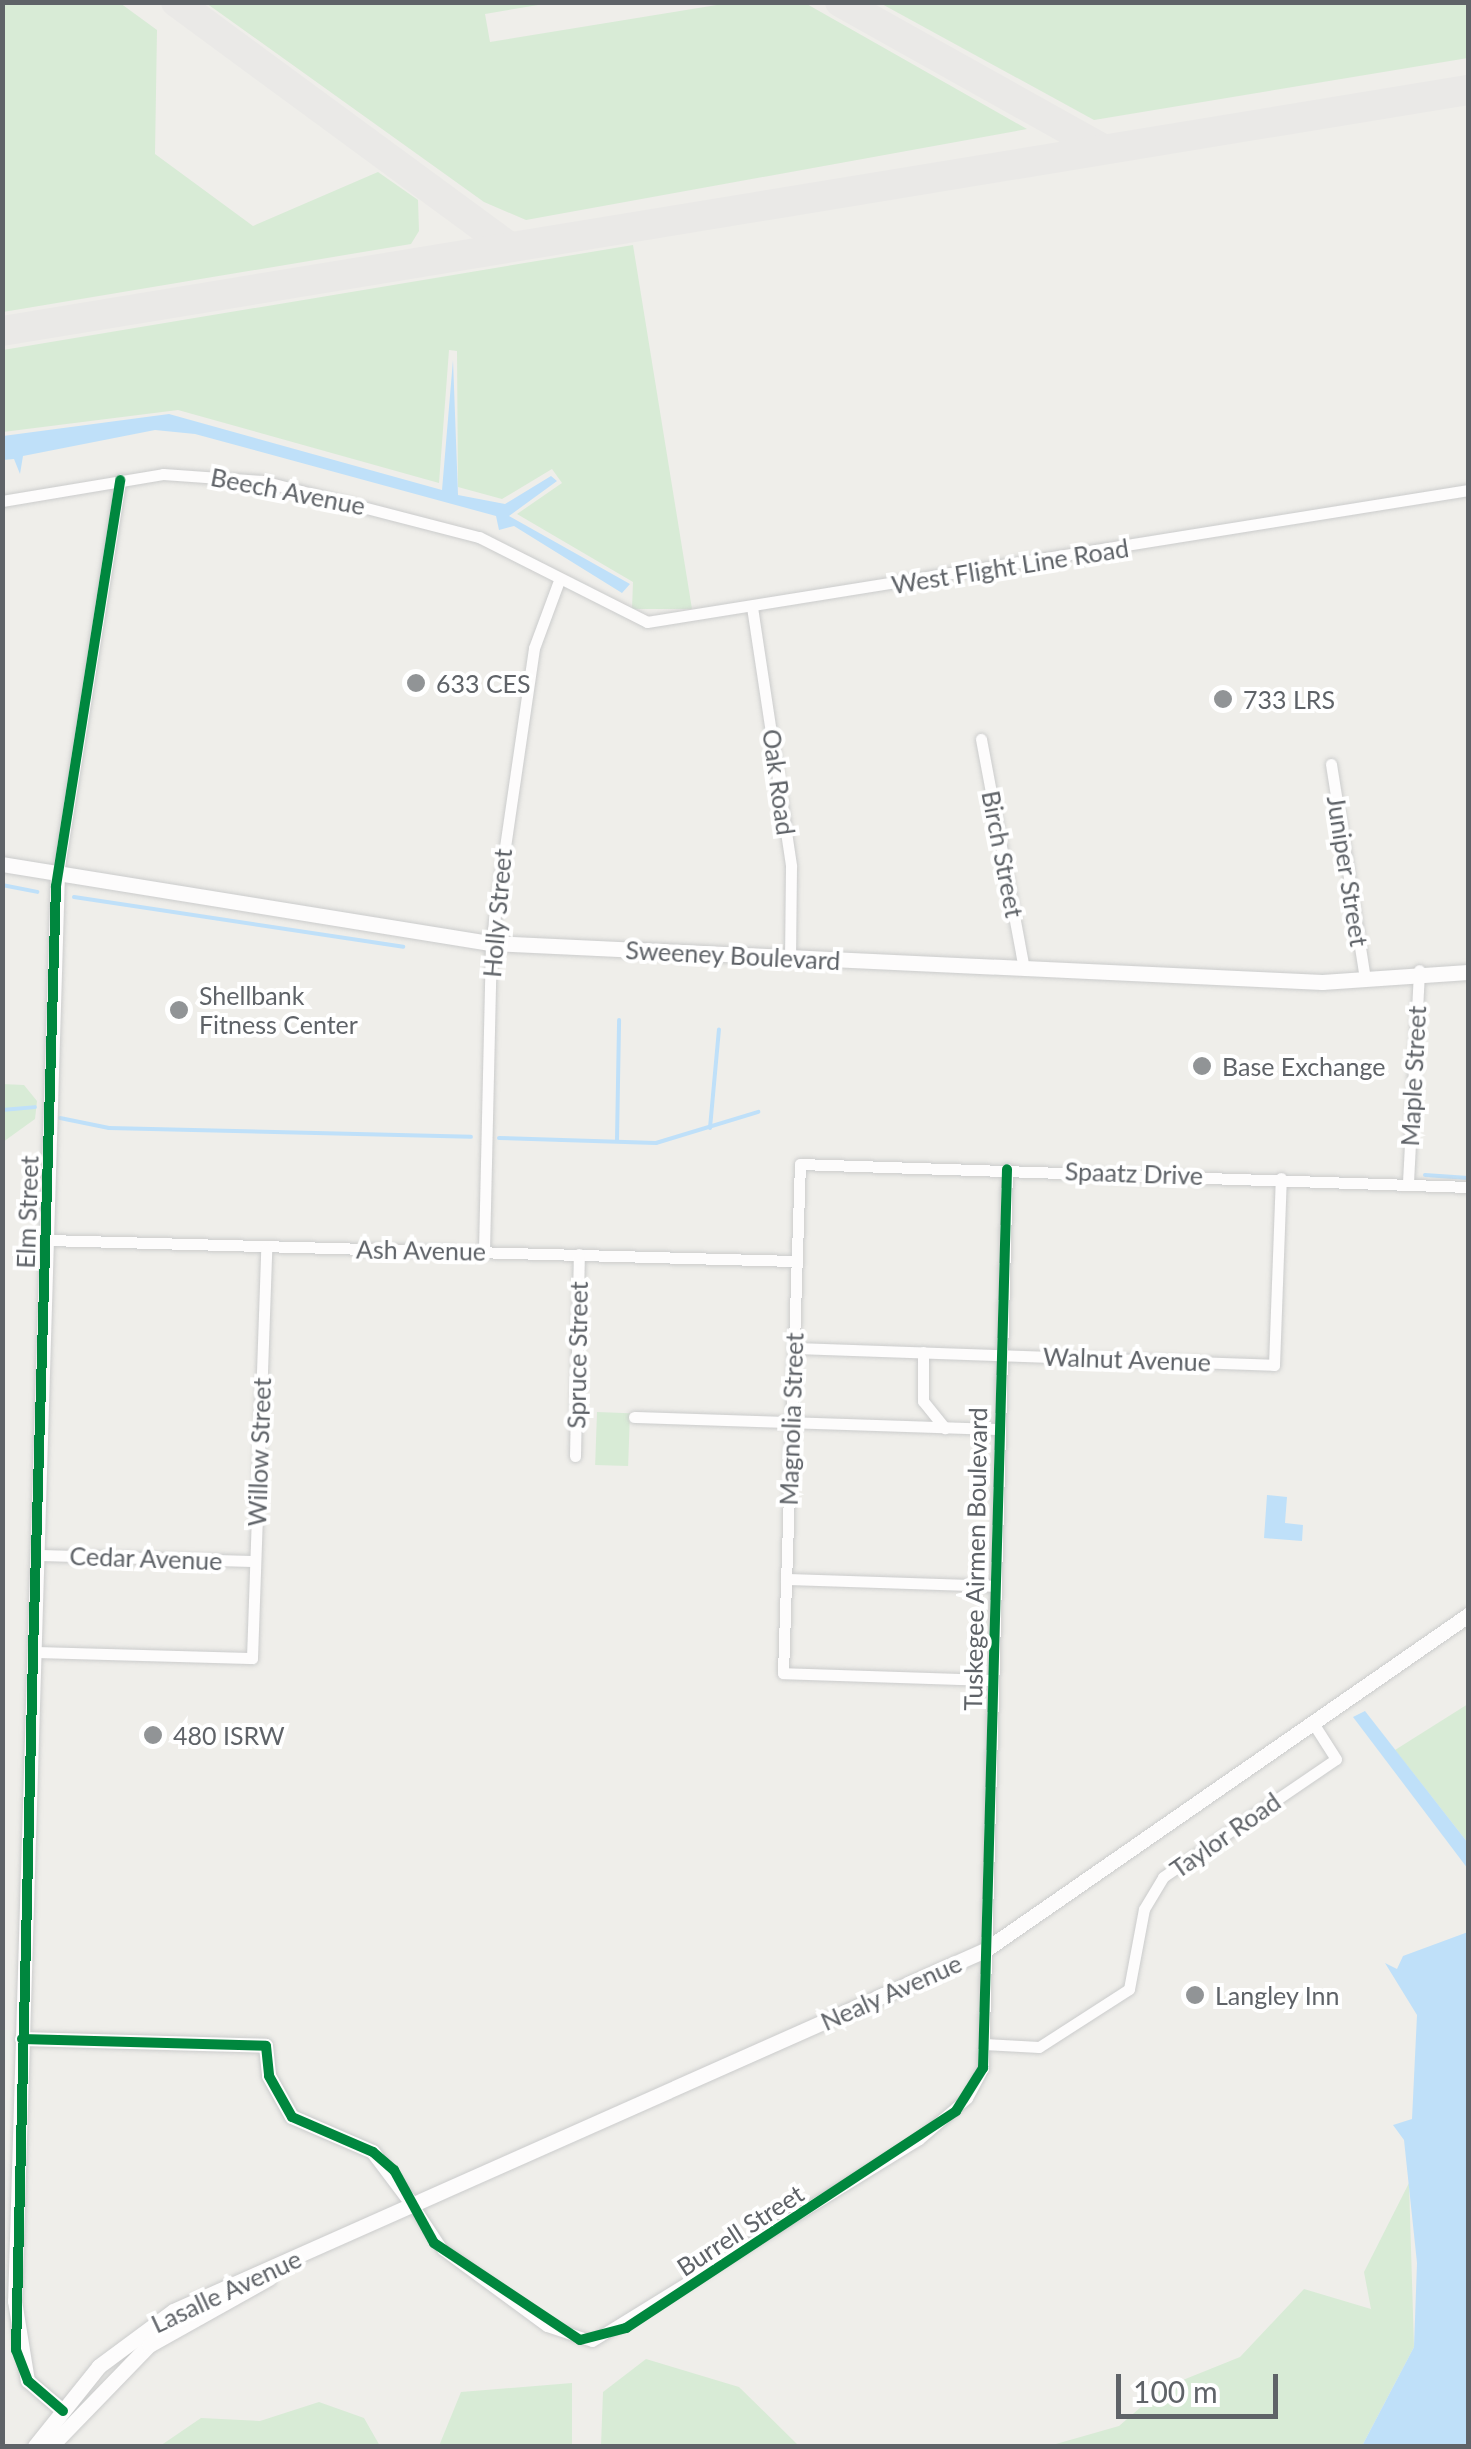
<!DOCTYPE html>
<html>
<head>
<meta charset="utf-8">
<style>
	body { margin:0 }
	#map { position:relative; width:1471px; height:2449px; overflow:hidden; background:#efeeea; font-family:Lato,sans-serif }
	div>[style] { position:absolute }
	.green>* { inset:0; background:#d8ebd6; transform-origin:0 0 }
	.water>* { inset:0; background:#bfe0f9 }
	.stream>* { height:4px; margin:-2px; padding:0 2px; transform-origin:2px; border-radius:2px; background:#bfe0f9 }
	.taxiway>* { height:30px; margin:-15px; padding:0 15px; transform-origin:15px; border-radius:15px; background:#eae9e7 }
	.roads { filter:drop-shadow(0 0 2px #cbcccc) drop-shadow(0 0 2px #cbcccc) }
	.minor>* { height:11px; margin:-5.5px; padding:0 5.5px; transform-origin:5.5px; border-radius:5.5px; background:#fdfcfc }
	.tertiary>* { height:14px; margin:-7px; padding:0 7px; transform-origin:7px; border-radius:7px; background:#fdfcfc }
	.secondary>* { height:15px; margin:-7.5px; padding:0 7.5px; transform-origin:7.5px; border-radius:7.5px; background:#fdfcfc }
	.cycleway>* { height:10px; margin:-5px; padding:0 5px; transform-origin:5px; border-radius:5px; background:#00873e }
	.dots>* { width:28px; height:28px; translate:-50% -50%; box-sizing:border-box; border:5px solid #fff; border-radius:50% }
	span { translate:-50% -50%; white-space:nowrap; text-align:center; line-height:1.15; -webkit-text-stroke:8px #fff; paint-order:stroke }
	.street-label { font-size:25px; color:#5f6368 }
	.poi-label { font-size:25px; color:#5f6368 }
	.left { translate:0 -50%; text-align:left }
	.frame { position:absolute; inset:0; border:5px solid #5f6368; pointer-events:none }
	.scale { position:absolute; left:1116px; top:2374px; width:162px; height:45px; box-sizing:border-box; border:5px solid #5f6368; border-top:0; padding-left:12px; font-size:30px; line-height:35px; white-space:nowrap; color:#5f6368; -webkit-text-stroke:8px #fff; paint-order:stroke }
</style>
</head>
<body>
<div id="map">
	<div class="green">
		<div style="clip-path:polygon(3px 2px,120px 3px,157px 30px,155px 154px,253px 226px,378px 172px,418px 200px,419px 231px,411px 244px,3px 312px)"></div>
		<div style="clip-path:polygon(206px 3px,550px 3px,485px 14px,490px 42px,729px 3px,805px 3px,1027px 129px,526px 220px,484px 202px)"></div>
		<div style="clip-path:polygon(880px 3px,1468px 3px,1468px 58px,1094px 120px)"></div>
		<div style="clip-path:polygon(633px 245px,692px 609px,632px 609px,633px 582px,517px 514px,562px 483px,552px 469px,502px 499px,458px 487px,457px 351px,449px 350px,439px 483px,178px 410px,3px 432px,3px 350px)"></div>
		<div style="clip-path:polygon(2px 1084px,24px 1085px,37px 1101px,35px 1119px,3px 1142px)"></div>
		<div style="left:597px;top:1412px;width:33px;height:53px;rotate:2deg"></div>
		<div style="clip-path:polygon(1468px 1704px,1468px 1843px,1395px 1750px)"></div>
		<div style="clip-path:polygon(1409px 2183px,1414px 2347px,1362px 2446px,1049px 2446px,1119px 2426px,1163px 2388px,1240px 2357px,1304px 2289px,1371px 2309px,1364px 2272px)"></div>
		<div style="clip-path:polygon(646px 2359px,739px 2387px,799px 2446px,601px 2446px,603px 2392px)"></div>
		<div style="clip-path:polygon(572px 2383px,572px 2446px,439px 2446px,461px 2392px)"></div>
		<div style="clip-path:polygon(319px 2402px,364px 2418px,380px 2446px,160px 2446px,201px 2418px,260px 2421px)"></div>
	</div>
	<div class="water">
		<div style="clip-path:polygon(453px 360px,458px 495px,505px 504px,551px 476px,557px 481px,509px 516px,630px 584px,622px 593px,514px 526px,499px 530px,496px 516px,195px 434px,155px 430px,23px 456px,20px 474px,14px 459px,3px 460px,3px 436px,169px 414px,442px 490px)"></div>
		<div style="clip-path:polygon(1267px 1495px,1287px 1497px,1285px 1523px,1303px 1525px,1302px 1541px,1264px 1538px)"></div>
		<div style="clip-path:polygon(1365px 1711px,1468px 1843px,1468px 1869px,1353px 1717px)"></div>
		<div style="clip-path:polygon(1468px 1932px,1468px 2446px,1362px 2446px,1414px 2347px,1417px 2263px,1404px 2140px,1393px 2125px,1412px 2119px,1417px 2015px,1385px 1963px,1397px 1969px,1403px 1956px)"></div>
	</div>
	<div class="stream">
		<div style="left:2px;top:885px;width:36px;rotate:11deg"></div>
		<div style="left:74px;top:897px;width:333px;rotate:8.6deg"></div>
		<div style="left:2px;top:1110px;width:33px;rotate:-5deg"></div>
		<div style="left:60px;top:1118px;width:50px;rotate:11.5deg"></div>
		<div style="left:109px;top:1128px;width:362px;rotate:1.4deg"></div>
		<div style="left:710px;top:1128px;width:99px;rotate:-84.8deg"></div>
		<div style="left:499px;top:1138px;width:157px;rotate:1.8deg"></div>
		<div style="left:656px;top:1143px;width:107px;rotate:-16.9deg"></div>
		<div style="left:617px;top:1140px;width:120px;rotate:-89deg"></div>
		<div style="left:1425px;top:1175px;width:43px;rotate:4deg"></div>
	</div>
	<div class="taxiway">
		<div style="left:176px;top:2px;width:413px;rotate:36.3deg"></div>
		<div style="left:840px;top:2px;width:301px;rotate:29.2deg"></div>
		<div style="left:2px;top:331px;width:1486px;rotate:-9.34deg"></div>
	</div>
	<div class="roads">
		<div class="minor">
			<div style="left:2px;top:501px;width:163px;rotate:-9.5deg"></div>
			<div style="left:163px;top:474px;width:99px;rotate:4deg"></div>
			<div style="left:262px;top:481px;width:224px;rotate:14.5deg"></div>
			<div style="left:479px;top:537px;width:188px;rotate:26.8deg"></div>
			<div style="left:647px;top:622px;width:832px;rotate:-9.13deg"></div>
			<div style="left:752px;top:607px;width:262px;rotate:81.4deg"></div>
			<div style="left:791px;top:866px;width:92px;rotate:90.6deg"></div>
			<div style="left:981px;top:739px;width:234px;rotate:79.4deg"></div>
			<div style="left:1331px;top:764px;width:217px;rotate:81deg"></div>
			<div style="left:58px;top:873px;width:398px;rotate:-81deg"></div>
			<div style="left:1408px;top:1182px;width:212px;rotate:-87deg"></div>
			<div style="left:47px;top:1240px;width:748px;rotate:1.61deg"></div>
			<div style="left:484px;top:1251px;width:308px;rotate:-88.7deg"></div>
			<div style="left:491px;top:943px;width:298px;rotate:-81.7deg"></div>
			<div style="left:534px;top:648px;width:69px;rotate:-69.7deg"></div>
			<div style="left:794px;top:1348px;width:480px;rotate:2deg"></div>
			<div style="left:1274px;top:1365px;width:187px;rotate:-87.9deg"></div>
			<div style="left:923px;top:1352px;width:49px;rotate:90deg"></div>
			<div style="left:923px;top:1401px;width:35px;rotate:51deg"></div>
			<div style="left:634px;top:1417px;width:364px;rotate:1.9deg"></div>
			<div style="left:575px;top:1456px;width:202px;rotate:-88.9deg"></div>
			<div style="left:37px;top:1555px;width:218px;rotate:1.6deg"></div>
			<div style="left:786px;top:1579px;width:209px;rotate:1.9deg"></div>
			<div style="left:33px;top:1652px;width:219px;rotate:1.6deg"></div>
			<div style="left:252px;top:1658px;width:411px;rotate:-88deg"></div>
			<div style="left:992px;top:1680px;width:209px;rotate:-178.1deg"></div>
			<div style="left:783px;top:1673px;width:509px;rotate:-88.09deg"></div>
			<div style="left:800px;top:1164px;width:668px;rotate:1.97deg"></div>
			<div style="left:984px;top:2044px;width:55px;rotate:3.1deg"></div>
			<div style="left:1039px;top:2047px;width:107px;rotate:-32.8deg"></div>
			<div style="left:1129px;top:1989px;width:81px;rotate:-79.4deg"></div>
			<div style="left:1144px;top:1909px;width:37px;rotate:-59deg"></div>
			<div style="left:1163px;top:1877px;width:209px;rotate:-34.3deg"></div>
			<div style="left:1336px;top:1759px;width:43px;rotate:-122.6deg"></div>
			<div style="left:413px;top:2205px;width:53px;rotate:56.6deg"></div>
			<div style="left:442px;top:2249px;width:130px;rotate:36.3deg"></div>
			<div style="left:547px;top:2326px;width:47px;rotate:18.4deg"></div>
			<div style="left:592px;top:2341px;width:384px;rotate:-31.7deg"></div>
			<div style="left:919px;top:2139px;width:63px;rotate:-40.5deg"></div>
			<div style="left:967px;top:2098px;width:34px;rotate:-62deg"></div>
			<div style="left:983px;top:2068px;width:899px;rotate:-88.47deg"></div>
		</div>
		<div class="tertiary">
			<div style="left:58px;top:873px;width:1429px;rotate:91.72deg"></div>
			<div style="left:15px;top:2301px;width:81px;rotate:80.8deg"></div>
			<div style="left:28px;top:2381px;width:46px;rotate:40.6deg"></div>
			<div style="left:22px;top:2039px;width:244px;rotate:1.6deg"></div>
			<div style="left:266px;top:2046px;width:30px;rotate:84deg"></div>
			<div style="left:269px;top:2076px;width:47px;rotate:60.7deg"></div>
			<div style="left:292px;top:2117px;width:88px;rotate:23.4deg"></div>
			<div style="left:373px;top:2152px;width:66px;rotate:53deg"></div>
		</div>
		<div class="secondary">
			<div style="left:2px;top:864px;width:495px;rotate:9.2deg"></div>
			<div style="left:491px;top:943px;width:832px;rotate:2.69deg"></div>
			<div style="left:1322px;top:982px;width:146px;rotate:-3.9deg"></div>
			<div style="left:35px;top:2446px;width:102px;rotate:-51.3deg"></div>
			<div style="left:99px;top:2366px;width:92px;rotate:-36.6deg"></div>
			<div style="left:173px;top:2311px;width:889px;rotate:-23.97deg"></div>
			<div style="left:985px;top:1950px;width:588px;rotate:-34.74deg"></div>
			<div style="left:51px;top:2446px;width:141px;rotate:-45.9deg"></div>
			<div style="left:149px;top:2345px;width:137px;rotate:-29.2deg"></div>
		</div>
	</div>
	<div class="cycleway">
		<div style="left:22px;top:2039px;width:244px;rotate:1.6deg"></div>
		<div style="left:266px;top:2046px;width:30px;rotate:84deg"></div>
		<div style="left:269px;top:2076px;width:47px;rotate:60.7deg"></div>
		<div style="left:292px;top:2117px;width:88px;rotate:23.4deg"></div>
		<div style="left:373px;top:2152px;width:28px;rotate:41deg"></div>
		<div style="left:394px;top:2170px;width:83px;rotate:61.3deg"></div>
		<div style="left:434px;top:2243px;width:175px;rotate:33.6deg"></div>
		<div style="left:580px;top:2340px;width:48px;rotate:-14.6deg"></div>
		<div style="left:626px;top:2328px;width:395px;rotate:-33.3deg"></div>
		<div style="left:956px;top:2111px;width:51px;rotate:-57.9deg"></div>
		<div style="left:983px;top:2068px;width:899px;rotate:-88.47deg"></div>
		<div style="left:63px;top:2411px;width:46px;rotate:-139.4deg"></div>
		<div style="left:28px;top:2381px;width:33px;rotate:-111deg"></div>
		<div style="left:16px;top:2350px;width:698px;rotate:-88.6deg"></div>
		<div style="left:33px;top:1652px;width:766px;rotate:-88.28deg"></div>
		<div style="left:56px;top:886px;width:411px;rotate:-81deg"></div>
	</div>
	<div class="dots">
		<div style="left:416px;top:683px;background:#919496"></div>
		<div style="left:1223px;top:699px;background:#919496"></div>
		<div style="left:179px;top:1010px;background:#919496"></div>
		<div style="left:1202px;top:1066px;background:#919496"></div>
		<div style="left:153px;top:1735px;background:#919496"></div>
		<div style="left:1195px;top:1995px;background:#919496"></div>
	</div>
	<div class="street-label">
		<span style="left:288px;top:491px;rotate:11deg">Beech Avenue</span>
		<span style="left:1010px;top:566px;rotate:-9deg">West Flight Line Road</span>
		<span style="left:779px;top:782px;rotate:82deg">Oak Road</span>
		<span style="left:1003px;top:854px;rotate:79deg">Birch Street</span>
		<span style="left:1348px;top:871px;rotate:81deg">Juniper Street</span>
		<span style="left:497px;top:913px;rotate:-85deg">Holly Street</span>
		<span style="left:733px;top:955px;rotate:3deg">Sweeney Boulevard</span>
		<span style="left:1413px;top:1076px;rotate:-87deg">Maple Street</span>
		<span style="left:1134px;top:1173px;rotate:2deg">Spaatz Drive</span>
		<span style="left:27px;top:1212px;rotate:-88deg">Elm Street</span>
		<span style="left:421px;top:1250px;rotate:1deg">Ash Avenue</span>
		<span style="left:577px;top:1355px;rotate:-89deg">Spruce Street</span>
		<span style="left:1127px;top:1359px;rotate:2deg">Walnut Avenue</span>
		<span style="left:791px;top:1419px;rotate:-88deg">Magnolia Street</span>
		<span style="left:259px;top:1452px;rotate:-88deg">Willow Street</span>
		<span style="left:146px;top:1558px;rotate:2deg">Cedar Avenue</span>
		<span style="left:975px;top:1559px;rotate:-89deg">Tuskegee Airmen Boulevard</span>
		<span style="left:1225px;top:1835px;rotate:-35deg">Taylor Road</span>
		<span style="left:891px;top:1992px;rotate:-24deg">Nealy Avenue</span>
		<span style="left:740px;top:2230px;rotate:-33deg">Burrell Street</span>
		<span style="left:226px;top:2291px;rotate:-25deg">Lasalle Avenue</span>
	</div>
	<div class="poi-label">
		<span class="left" style="left:436px;top:683px">633 CES</span>
		<span class="left" style="left:1243px;top:699px">733 LRS</span>
		<span class="left" style="left:199px;top:1010px">Shellbank<br>Fitness Center</span>
		<span class="left" style="left:1222px;top:1066px">Base Exchange</span>
		<span class="left" style="left:173px;top:1735px">480 ISRW</span>
		<span class="left" style="left:1215px;top:1995px">Langley Inn</span>
	</div>
	<div class="frame"></div>
	<div class="scale">100 m</div>
</div>
</body>
</html>
